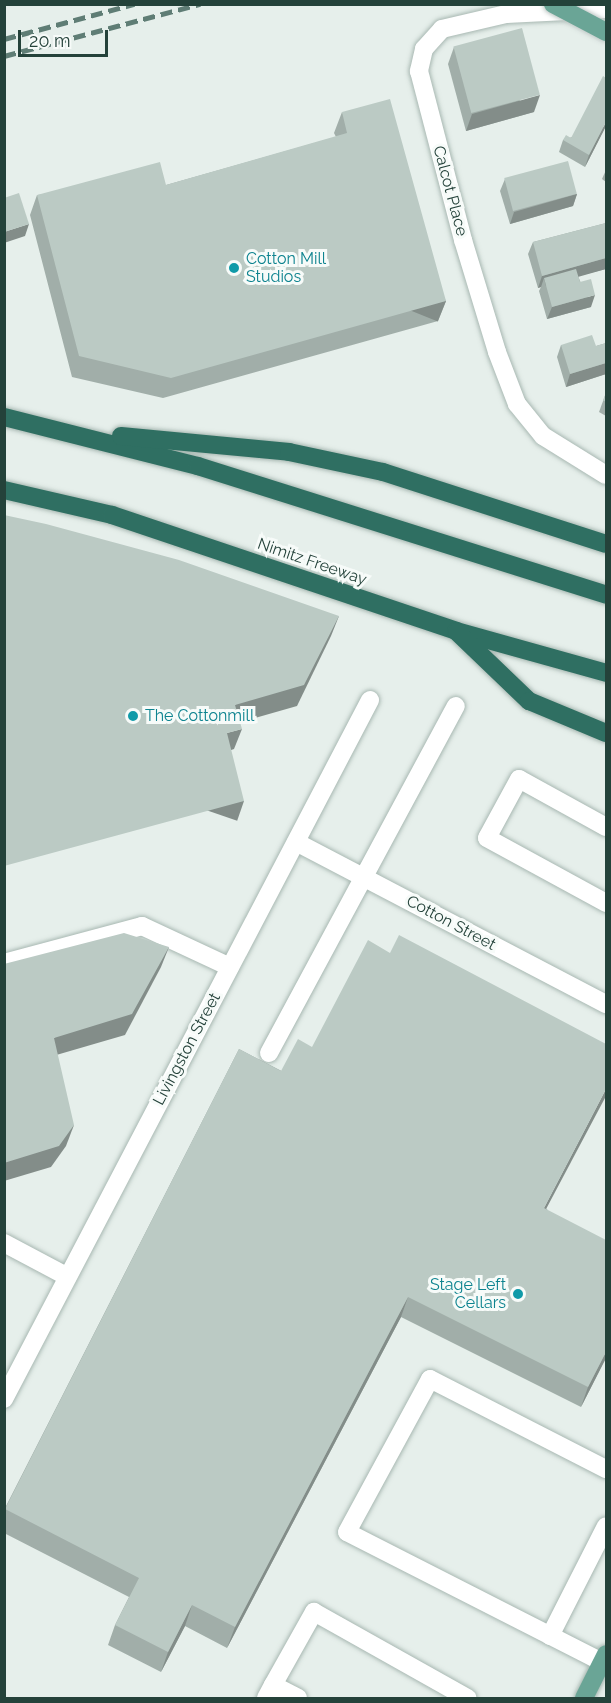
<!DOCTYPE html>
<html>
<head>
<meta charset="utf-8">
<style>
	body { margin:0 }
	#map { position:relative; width:611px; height:1703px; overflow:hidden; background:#e6efeb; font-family:Raleway,sans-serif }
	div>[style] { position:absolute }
	.roads { filter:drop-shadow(0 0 2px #a8b8b2) drop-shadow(0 0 2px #a8b8b2) }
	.minor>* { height:18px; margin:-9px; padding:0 9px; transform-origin:9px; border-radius:9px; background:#fff }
	.major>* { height:18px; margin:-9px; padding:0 9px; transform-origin:9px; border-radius:9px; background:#6aa596 }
	.highway>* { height:18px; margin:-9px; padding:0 9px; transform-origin:9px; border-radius:9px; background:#2f6f62 }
	.rail>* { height:4.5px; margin-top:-2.25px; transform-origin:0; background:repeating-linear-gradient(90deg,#5f7d75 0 12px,transparent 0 18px) }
	.bridges { filter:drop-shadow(0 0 2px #c2cac8) drop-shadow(0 0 2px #c2cac8) }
	.major-bridge>* { height:18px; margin:-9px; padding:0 9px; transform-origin:9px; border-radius:9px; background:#6aa596 }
	.wall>* { inset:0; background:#a1aea9 }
	.shaded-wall>* { inset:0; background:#838d89; transform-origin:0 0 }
	.building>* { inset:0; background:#bbcac4; transform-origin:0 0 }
	.dots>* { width:16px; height:16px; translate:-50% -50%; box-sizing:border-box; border:3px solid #f7fbf9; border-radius:50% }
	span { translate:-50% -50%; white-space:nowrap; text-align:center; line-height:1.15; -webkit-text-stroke:6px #f7fbf9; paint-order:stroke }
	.street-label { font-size:16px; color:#24423a }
	.culture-label { font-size:16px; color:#0d838f }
	.left { translate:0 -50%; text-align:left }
	.right { translate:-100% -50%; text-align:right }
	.frame { position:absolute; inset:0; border:6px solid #24423a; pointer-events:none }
	.scale { position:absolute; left:18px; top:30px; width:90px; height:27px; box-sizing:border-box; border:3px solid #24423a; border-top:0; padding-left:8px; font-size:18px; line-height:21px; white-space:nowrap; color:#24423a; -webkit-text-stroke:4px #f7fbf9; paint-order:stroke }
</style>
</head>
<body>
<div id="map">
	<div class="roads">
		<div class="minor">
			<div style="left:606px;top:9px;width:100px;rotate:177.1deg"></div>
			<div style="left:506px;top:14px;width:66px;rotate:166.8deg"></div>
			<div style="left:442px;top:29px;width:27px;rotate:132deg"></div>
			<div style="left:424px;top:49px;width:23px;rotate:103deg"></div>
			<div style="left:419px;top:71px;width:175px;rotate:75.4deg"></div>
			<div style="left:463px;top:240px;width:117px;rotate:73.1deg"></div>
			<div style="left:497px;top:352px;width:56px;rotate:69deg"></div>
			<div style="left:517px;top:404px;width:41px;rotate:50.9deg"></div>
			<div style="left:543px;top:436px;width:74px;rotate:31.8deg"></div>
			<div style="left:606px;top:827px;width:99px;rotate:-151.1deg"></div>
			<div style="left:519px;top:779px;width:67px;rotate:118.5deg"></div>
			<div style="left:487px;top:838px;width:136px;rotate:28.6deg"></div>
			<div style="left:296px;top:842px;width:350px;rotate:27.6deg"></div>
			<div style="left:4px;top:963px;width:143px;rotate:-15deg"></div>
			<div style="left:142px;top:926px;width:97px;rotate:25deg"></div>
			<div style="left:269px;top:1053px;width:394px;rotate:-61.7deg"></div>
			<div style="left:4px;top:1243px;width:72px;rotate:28deg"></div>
			<div style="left:4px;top:1399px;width:789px;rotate:-62.36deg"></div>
			<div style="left:550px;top:1636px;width:123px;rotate:-63deg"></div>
			<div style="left:602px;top:1662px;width:286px;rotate:-153deg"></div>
			<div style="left:347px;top:1532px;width:174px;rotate:-61.5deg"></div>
			<div style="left:430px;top:1379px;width:198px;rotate:27.1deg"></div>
			<div style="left:273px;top:1685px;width:84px;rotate:-60.7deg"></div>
			<div style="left:314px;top:1612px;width:176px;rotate:29.3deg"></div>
			<div style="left:266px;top:1698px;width:15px;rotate:-62deg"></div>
			<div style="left:273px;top:1685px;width:28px;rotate:27deg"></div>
		</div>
		<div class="major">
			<div style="left:584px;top:1698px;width:49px;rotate:-63.4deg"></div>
		</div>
		<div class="highway">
			<div style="left:4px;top:417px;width:200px;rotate:14.2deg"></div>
			<div style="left:198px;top:466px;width:428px;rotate:17.5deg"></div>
			<div style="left:121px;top:436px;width:169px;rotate:5.4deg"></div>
			<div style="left:289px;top:452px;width:96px;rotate:12deg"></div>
			<div style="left:383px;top:472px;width:234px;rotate:17.9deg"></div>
			<div style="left:4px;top:490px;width:111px;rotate:13deg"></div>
			<div style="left:112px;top:515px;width:363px;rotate:18.6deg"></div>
			<div style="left:456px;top:631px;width:156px;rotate:15.6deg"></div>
			<div style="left:457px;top:632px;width:100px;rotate:43.8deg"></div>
			<div style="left:529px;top:701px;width:83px;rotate:22.6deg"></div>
		</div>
	</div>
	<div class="rail">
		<div style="left:4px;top:39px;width:135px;rotate:-15.1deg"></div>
		<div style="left:4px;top:56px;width:203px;rotate:-14.9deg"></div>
	</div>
	<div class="bridges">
		<div class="major-bridge">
			<div style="left:553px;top:4px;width:60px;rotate:27.8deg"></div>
		</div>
	</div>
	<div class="wall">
		<div style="clip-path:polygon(454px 47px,534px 112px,466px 131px,448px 64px)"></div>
		<div style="clip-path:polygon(342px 112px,446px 301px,438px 321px,163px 398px,72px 377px,30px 215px,37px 195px,166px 185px,336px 137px,334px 133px)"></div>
		<div style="clip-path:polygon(606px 126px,585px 167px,559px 152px,563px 140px)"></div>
		<div style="clip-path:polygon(606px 170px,606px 182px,602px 179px)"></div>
		<div style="clip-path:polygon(505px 179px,577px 194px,573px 206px,510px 224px,500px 191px)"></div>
		<div style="clip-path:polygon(606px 223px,606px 269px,578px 276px,591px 307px,547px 319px,539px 291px,541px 287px,538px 288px,528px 254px,533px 242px)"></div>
		<div style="clip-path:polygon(606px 343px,606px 374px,566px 387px,557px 357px,561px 345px,596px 346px)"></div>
		<div style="clip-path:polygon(606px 393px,606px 416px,599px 412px)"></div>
		<div style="clip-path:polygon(239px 1049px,547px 1209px,606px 1358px,581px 1407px,401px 1317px,227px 1648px,185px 1626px,161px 1672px,108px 1645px,115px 1625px,129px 1597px,4px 1533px,4px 1510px)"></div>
	</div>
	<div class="shaded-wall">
		<div style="clip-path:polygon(540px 95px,534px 112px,466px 131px,472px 114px)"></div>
		<div style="clip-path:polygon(606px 122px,606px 126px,585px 167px,589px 155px)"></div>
		<div style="clip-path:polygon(577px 194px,573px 206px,510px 224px,514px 212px)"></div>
		<div style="clip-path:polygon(29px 224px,25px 236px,4px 243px,4px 232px)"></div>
		<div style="clip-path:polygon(606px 258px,606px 269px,546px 286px,544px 278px,541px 287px,538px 288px,542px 276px)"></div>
		<div style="clip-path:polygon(595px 295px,591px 307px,547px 319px,552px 307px)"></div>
		<div style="left:446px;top:301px;width:22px;height:286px;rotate:112deg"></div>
		<div style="clip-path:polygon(606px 363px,606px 374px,566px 387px,570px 374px)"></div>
		<div style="clip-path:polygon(339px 616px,331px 636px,297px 706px,227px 726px,235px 705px)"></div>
		<div style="clip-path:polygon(242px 729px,234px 749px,220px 754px,227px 733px)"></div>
		<div style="left:244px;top:801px;width:21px;height:249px;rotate:109deg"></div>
		<div style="clip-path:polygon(169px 947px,161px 967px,125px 1035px,46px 1058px,54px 1038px)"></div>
		<div style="clip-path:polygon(606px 1089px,606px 1096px,536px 1228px,544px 1208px)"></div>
		<div style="clip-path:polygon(74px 1125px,66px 1146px,51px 1167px,4px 1181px,4px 1163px)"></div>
		<div style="clip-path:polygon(408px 1297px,401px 1317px,227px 1648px,235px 1627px)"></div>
		<div style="clip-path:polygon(606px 1352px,606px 1358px,581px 1407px,588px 1387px)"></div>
		<div style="clip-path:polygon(192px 1605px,185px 1626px,161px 1672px,168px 1652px)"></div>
	</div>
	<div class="building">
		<div style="left:522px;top:28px;width:69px;height:71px;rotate:75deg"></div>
		<div style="clip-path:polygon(603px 76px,606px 78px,606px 122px,589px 155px,563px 140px,566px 135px,571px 138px)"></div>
		<div style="clip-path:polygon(390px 99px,446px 301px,171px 378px,79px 356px,37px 195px,160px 162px,166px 185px,347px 133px,342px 112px)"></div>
		<div style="left:568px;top:161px;width:34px;height:66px;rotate:75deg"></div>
		<div style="clip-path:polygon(19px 193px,29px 224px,4px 232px,4px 198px)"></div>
		<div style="clip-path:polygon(606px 223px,606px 258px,542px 276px,533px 242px)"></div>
		<div style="clip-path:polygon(576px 269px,580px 282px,591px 279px,595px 295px,552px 307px,544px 278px)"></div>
		<div style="clip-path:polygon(592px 335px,596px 346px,606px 343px,606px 363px,570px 374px,561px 345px)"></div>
		<div style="clip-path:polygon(606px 393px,606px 402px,603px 400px)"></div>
		<div style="clip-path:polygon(4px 515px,46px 524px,179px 560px,339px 616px,304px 685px,235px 705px,242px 729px,227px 733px,244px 801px,4px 866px)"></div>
		<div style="clip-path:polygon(124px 933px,169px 947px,132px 1014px,54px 1038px,74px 1125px,59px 1146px,4px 1163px,4px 964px)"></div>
		<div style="clip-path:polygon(399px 935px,606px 1044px,606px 1089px,544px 1208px,606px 1240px,606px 1352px,588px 1387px,408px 1297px,235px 1627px,192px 1605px,168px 1652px,115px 1625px,139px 1578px,5px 1509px,239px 1049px,281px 1071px,298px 1039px,312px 1047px,368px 940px,390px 953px)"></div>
	</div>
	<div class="dots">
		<div style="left:234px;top:268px;background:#0f9aa8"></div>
		<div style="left:133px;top:716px;background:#0f9aa8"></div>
		<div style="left:518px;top:1294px;background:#0f9aa8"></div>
	</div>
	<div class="street-label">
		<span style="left:450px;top:191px;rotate:75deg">Calcot Place</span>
		<span style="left:312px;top:562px;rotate:19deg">Nimitz Freeway</span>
		<span style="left:451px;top:923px;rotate:28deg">Cotton Street</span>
		<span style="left:187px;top:1049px;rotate:-62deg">Livingston Street</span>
	</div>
	<div class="culture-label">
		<span class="left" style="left:246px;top:268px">Cotton Mill<br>Studios</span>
		<span class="left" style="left:145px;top:716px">The Cottonmill</span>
		<span class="right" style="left:506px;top:1294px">Stage Left<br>Cellars</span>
	</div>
	<div class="frame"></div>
	<div class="scale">20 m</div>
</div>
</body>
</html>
